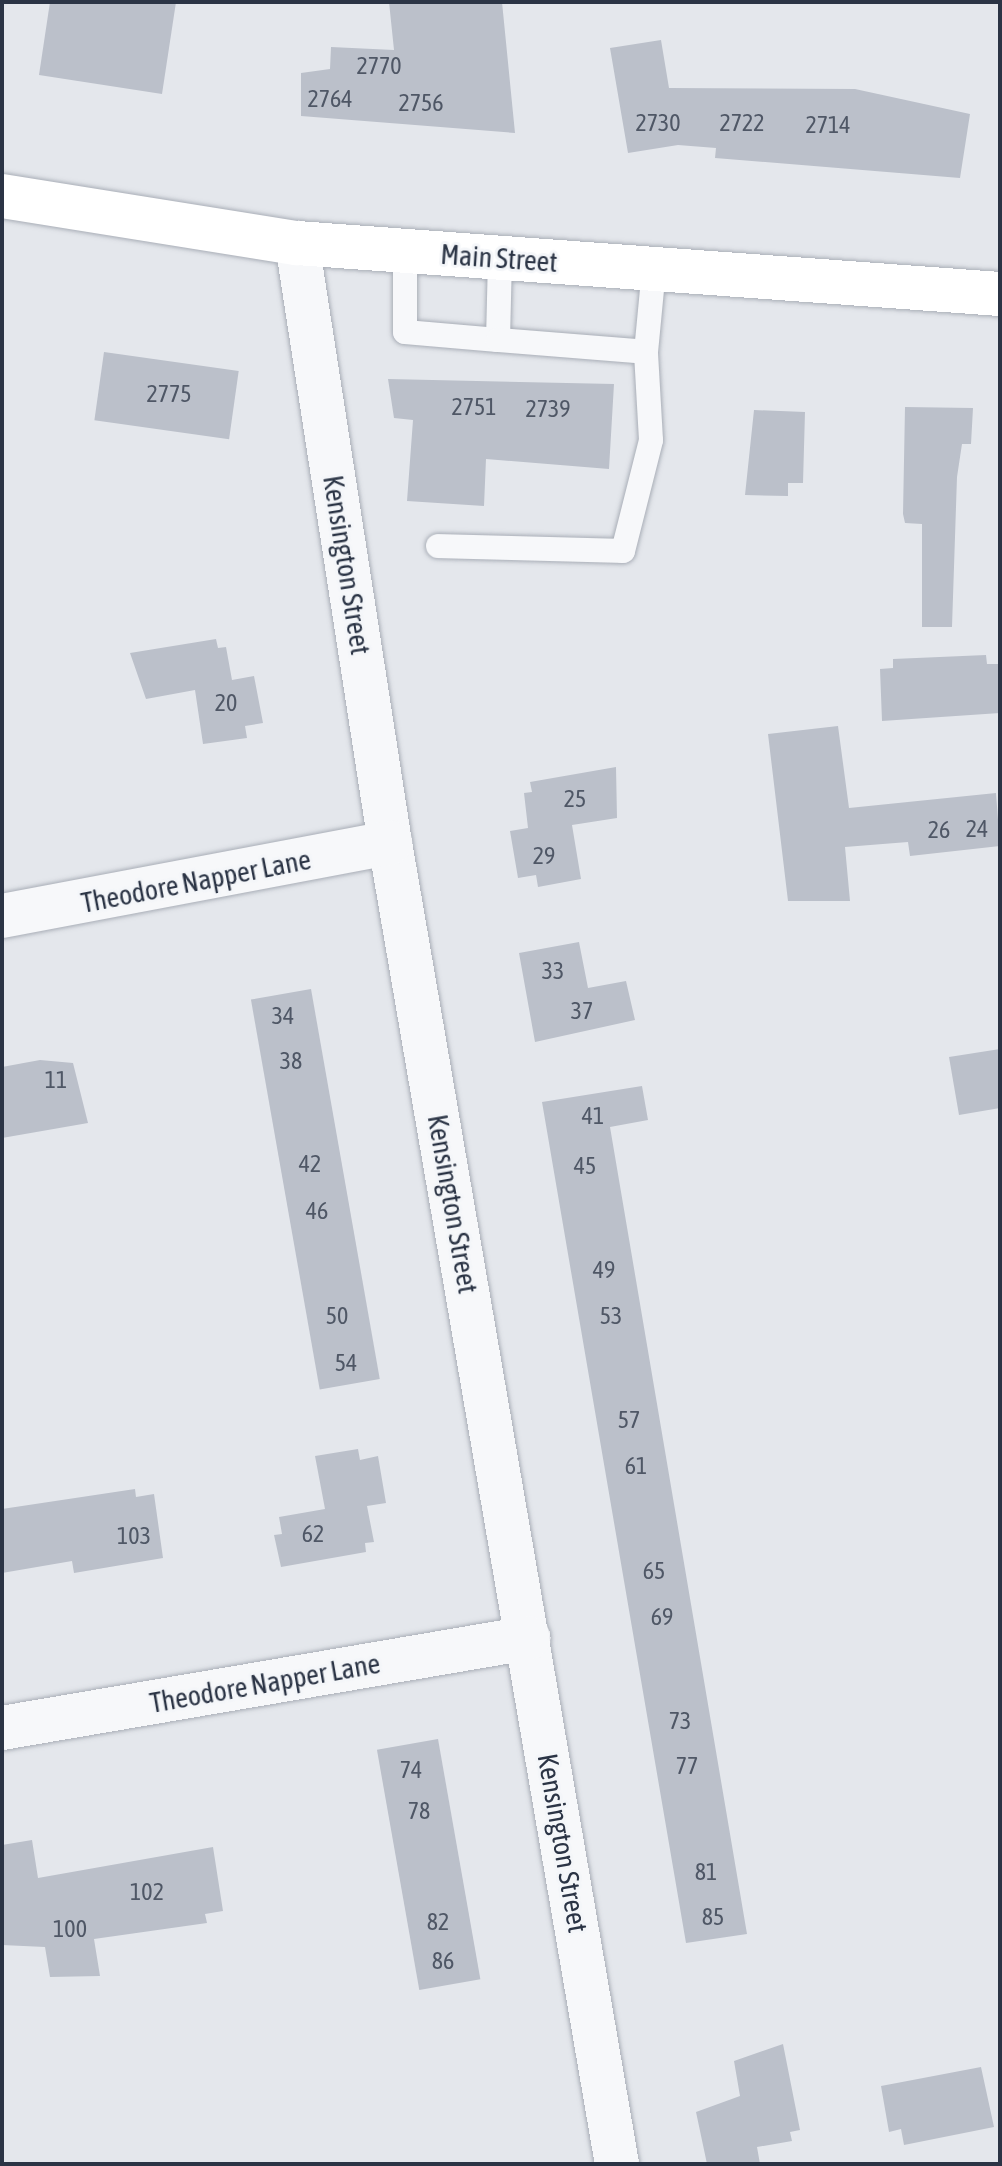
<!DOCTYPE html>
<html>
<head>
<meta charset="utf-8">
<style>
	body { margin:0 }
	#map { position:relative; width:1002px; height:2166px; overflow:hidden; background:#e4e7ec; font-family:"Asap Condensed",sans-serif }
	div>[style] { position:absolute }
	.building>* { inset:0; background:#bbc0ca; transform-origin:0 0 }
	.roads { filter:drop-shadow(0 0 2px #a9aeb7) drop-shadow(0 0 2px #a9aeb7) }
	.lane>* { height:24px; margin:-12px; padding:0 12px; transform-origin:12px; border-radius:12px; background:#f7f8fa }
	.street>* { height:44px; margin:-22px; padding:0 22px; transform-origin:22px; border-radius:22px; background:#f7f8fa }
	.primary>* { height:44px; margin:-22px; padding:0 22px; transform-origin:22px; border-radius:22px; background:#fff }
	span { translate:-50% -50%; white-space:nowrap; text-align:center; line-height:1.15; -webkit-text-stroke:6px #f4f6f9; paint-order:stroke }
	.number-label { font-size:24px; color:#4f5766 }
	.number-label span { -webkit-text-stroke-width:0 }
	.street-label { font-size:28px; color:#2b3445 }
	.frame { position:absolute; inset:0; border:4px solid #2b3445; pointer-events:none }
</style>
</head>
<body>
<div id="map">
	<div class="building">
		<div style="clip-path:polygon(50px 2px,176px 2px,162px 94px,39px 75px)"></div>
		<div style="clip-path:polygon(389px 2px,502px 2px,515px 133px,301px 116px,301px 73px,330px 69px,331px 47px,394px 50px)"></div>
		<div style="clip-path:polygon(661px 40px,669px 88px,855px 89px,970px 114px,960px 178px,715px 158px,716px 148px,678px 145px,628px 153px,610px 48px)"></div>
		<div style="left:104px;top:352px;width:136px;height:69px;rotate:8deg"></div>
		<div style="clip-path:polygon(388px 379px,614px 384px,609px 469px,486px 459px,484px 506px,407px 501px,413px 420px,394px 418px)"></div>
		<div style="clip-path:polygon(905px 407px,973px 408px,971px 444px,962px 444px,957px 477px,952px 627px,922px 627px,922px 524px,905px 523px,903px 514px)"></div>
		<div style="clip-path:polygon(754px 410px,805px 412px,803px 483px,788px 483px,788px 496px,745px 495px)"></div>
		<div style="clip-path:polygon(216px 639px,218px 648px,226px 647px,232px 680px,254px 676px,263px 723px,245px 726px,247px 738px,203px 744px,195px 690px,146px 699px,130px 653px)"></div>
		<div style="clip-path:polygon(986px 655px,987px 664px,998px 664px,1000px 713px,882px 721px,880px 669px,893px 668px,893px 659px)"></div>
		<div style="clip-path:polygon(838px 726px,849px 808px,996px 793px,1000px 846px,910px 856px,908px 842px,845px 847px,850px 901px,788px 901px,768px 734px)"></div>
		<div style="clip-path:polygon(616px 767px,617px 818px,572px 825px,581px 879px,538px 887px,536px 875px,518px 878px,510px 831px,528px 828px,524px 793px,532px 792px,530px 782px)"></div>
		<div style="clip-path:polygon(579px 942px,588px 988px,626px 981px,635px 1020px,535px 1042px,519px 953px)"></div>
		<div style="left:311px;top:989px;width:396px;height:61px;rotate:80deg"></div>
		<div style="clip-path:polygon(1000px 1049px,1000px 1108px,959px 1115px,949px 1057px)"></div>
		<div style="clip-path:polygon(40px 1060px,73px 1063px,88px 1123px,2px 1138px,2px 1067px)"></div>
		<div style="clip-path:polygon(642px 1086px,648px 1120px,610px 1127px,747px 1934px,686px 1943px,542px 1102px)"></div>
		<div style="clip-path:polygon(358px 1449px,360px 1460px,378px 1456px,386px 1503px,367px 1506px,374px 1542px,365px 1543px,366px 1552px,281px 1567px,274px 1535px,282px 1534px,279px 1517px,325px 1509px,315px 1456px)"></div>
		<div style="clip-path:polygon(135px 1489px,136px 1497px,154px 1494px,163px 1558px,74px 1573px,72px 1561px,2px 1573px,2px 1509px)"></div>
		<div style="left:438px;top:1739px;width:244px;height:62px;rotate:80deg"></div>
		<div style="clip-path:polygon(32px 1840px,38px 1878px,213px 1847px,223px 1911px,205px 1914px,207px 1923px,94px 1939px,100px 1976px,50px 1977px,45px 1947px,2px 1945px,2px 1845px)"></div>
		<div style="clip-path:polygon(783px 2044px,800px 2130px,790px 2132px,792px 2141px,757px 2147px,760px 2164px,707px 2164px,696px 2112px,740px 2096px,734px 2061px)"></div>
		<div style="clip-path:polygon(981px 2067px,994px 2127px,904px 2145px,901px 2129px,889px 2132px,881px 2086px)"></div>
	</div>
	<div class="roads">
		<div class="lane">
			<div style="left:405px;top:251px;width:81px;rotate:90deg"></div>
			<div style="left:405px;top:332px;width:93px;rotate:4.9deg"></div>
			<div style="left:500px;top:258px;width:82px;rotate:91.4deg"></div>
			<div style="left:498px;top:340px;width:148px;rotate:4.6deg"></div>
			<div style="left:438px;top:546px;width:185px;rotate:1.5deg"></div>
			<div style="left:623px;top:551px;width:114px;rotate:-75.8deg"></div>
			<div style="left:651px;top:440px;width:88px;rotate:-93.3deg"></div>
			<div style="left:646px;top:352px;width:83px;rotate:-84.5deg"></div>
		</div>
		<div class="street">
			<div style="left:297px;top:243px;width:607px;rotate:81.19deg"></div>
			<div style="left:390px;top:843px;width:1340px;rotate:80.25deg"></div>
			<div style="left:2px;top:916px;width:395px;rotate:-10.7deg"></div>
			<div style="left:2px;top:1728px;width:534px;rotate:-9.71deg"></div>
		</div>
		<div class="primary">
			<div style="left:2px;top:196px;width:299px;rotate:9.1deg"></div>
			<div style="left:297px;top:243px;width:705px;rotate:4.15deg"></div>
		</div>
	</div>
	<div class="number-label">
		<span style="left:379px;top:66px">2770</span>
		<span style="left:330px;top:99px">2764</span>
		<span style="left:421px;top:103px">2756</span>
		<span style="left:658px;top:123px">2730</span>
		<span style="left:742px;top:123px">2722</span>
		<span style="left:828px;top:125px">2714</span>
		<span style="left:169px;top:394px">2775</span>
		<span style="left:474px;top:407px">2751</span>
		<span style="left:548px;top:409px">2739</span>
		<span style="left:226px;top:703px">20</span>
		<span style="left:575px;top:799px">25</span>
		<span style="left:977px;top:829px">24</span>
		<span style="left:939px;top:830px">26</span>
		<span style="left:544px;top:856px">29</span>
		<span style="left:553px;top:971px">33</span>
		<span style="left:582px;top:1011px">37</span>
		<span style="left:283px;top:1016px">34</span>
		<span style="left:291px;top:1061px">38</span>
		<span style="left:56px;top:1080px">11</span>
		<span style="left:593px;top:1116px">41</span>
		<span style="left:310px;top:1164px">42</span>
		<span style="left:585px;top:1166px">45</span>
		<span style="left:317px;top:1211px">46</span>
		<span style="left:604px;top:1270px">49</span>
		<span style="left:337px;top:1316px">50</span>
		<span style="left:611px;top:1316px">53</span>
		<span style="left:346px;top:1363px">54</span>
		<span style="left:629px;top:1420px">57</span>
		<span style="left:636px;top:1466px">61</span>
		<span style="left:313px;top:1534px">62</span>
		<span style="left:134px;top:1536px">103</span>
		<span style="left:654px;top:1571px">65</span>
		<span style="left:662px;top:1617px">69</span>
		<span style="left:680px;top:1721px">73</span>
		<span style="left:687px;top:1766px">77</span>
		<span style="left:411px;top:1770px">74</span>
		<span style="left:419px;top:1811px">78</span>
		<span style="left:706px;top:1872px">81</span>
		<span style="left:147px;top:1892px">102</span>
		<span style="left:713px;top:1917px">85</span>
		<span style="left:438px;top:1922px">82</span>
		<span style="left:70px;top:1929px">100</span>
		<span style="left:443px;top:1961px">86</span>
	</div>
	<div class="street-label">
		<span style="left:499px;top:258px;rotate:4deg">Main Street</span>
		<span style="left:347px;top:565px;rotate:81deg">Kensington Street</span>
		<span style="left:196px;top:881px;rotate:-11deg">Theodore Napper Lane</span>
		<span style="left:453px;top:1204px;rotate:80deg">Kensington Street</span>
		<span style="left:265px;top:1683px;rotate:-10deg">Theodore Napper Lane</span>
		<span style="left:563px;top:1843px;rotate:80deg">Kensington Street</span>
	</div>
	<div class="frame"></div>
</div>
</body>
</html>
